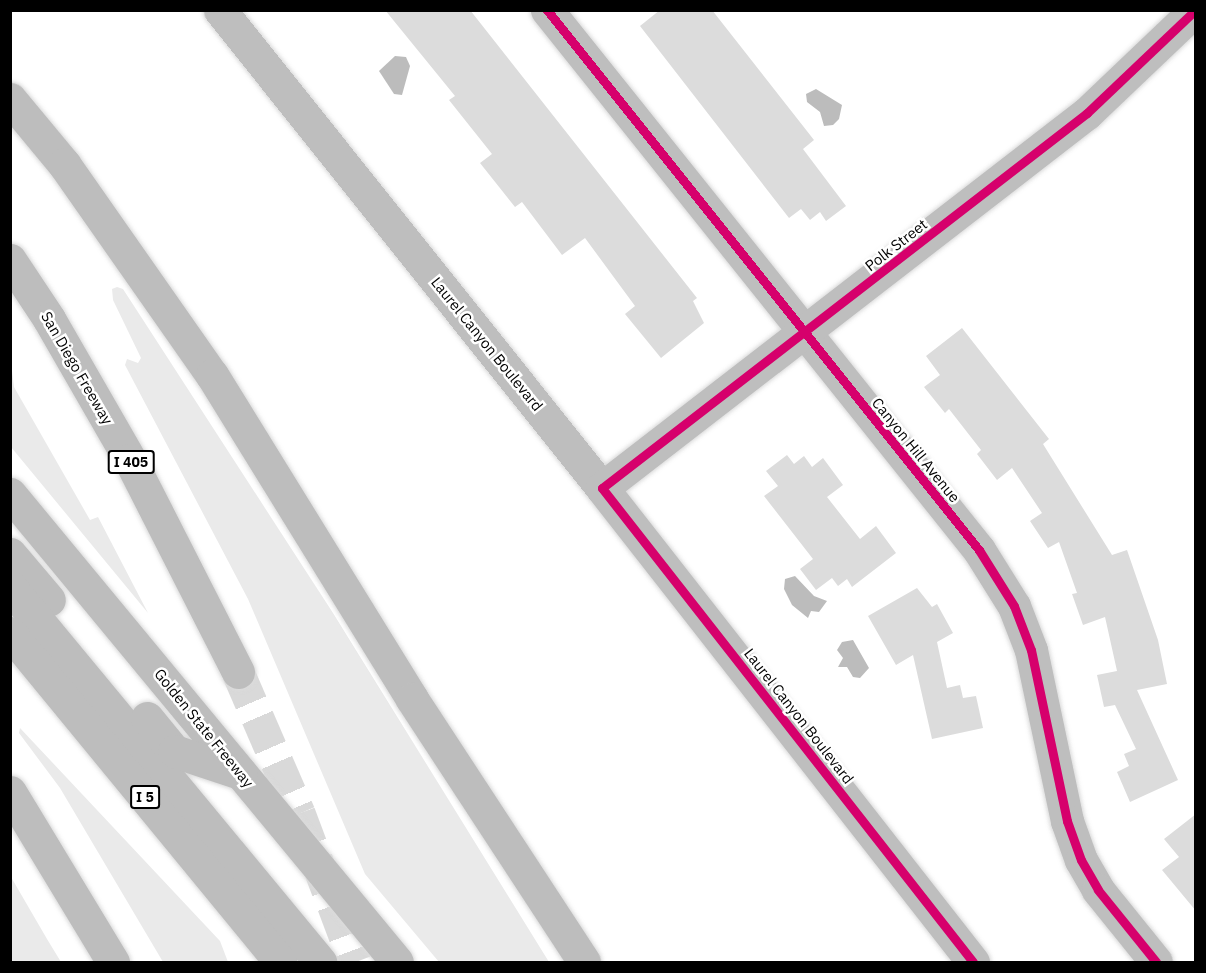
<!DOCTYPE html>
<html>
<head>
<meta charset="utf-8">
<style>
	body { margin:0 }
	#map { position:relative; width:1206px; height:973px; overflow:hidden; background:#fff; font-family:"IBM Plex Sans",sans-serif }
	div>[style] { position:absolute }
	.green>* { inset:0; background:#eaeaea }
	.water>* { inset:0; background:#bcbcbc }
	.building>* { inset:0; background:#dcdcdc }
	.highway-tunnel>* { height:33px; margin-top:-16.5px; transform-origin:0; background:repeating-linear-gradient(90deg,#d9d9d9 0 33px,transparent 0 49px) }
	.roads { filter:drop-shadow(0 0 2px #dbdbdb) drop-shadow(0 0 2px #dbdbdb) }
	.minor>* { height:33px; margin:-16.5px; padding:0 16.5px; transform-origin:16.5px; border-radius:16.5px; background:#bebebe }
	.highway>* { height:33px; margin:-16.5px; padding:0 16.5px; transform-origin:16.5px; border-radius:16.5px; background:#bdbdbd }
	.cycleway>* { height:9px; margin:-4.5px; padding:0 4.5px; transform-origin:4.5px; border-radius:4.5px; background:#d6006c }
	span { translate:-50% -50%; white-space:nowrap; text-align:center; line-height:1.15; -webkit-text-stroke:5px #fff; paint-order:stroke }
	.shield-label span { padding:2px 4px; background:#fff; border:2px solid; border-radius:4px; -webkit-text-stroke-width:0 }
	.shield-label { font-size:14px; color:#000; font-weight:700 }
	.street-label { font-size:15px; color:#000 }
	.frame { position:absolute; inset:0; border:12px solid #000; pointer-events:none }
</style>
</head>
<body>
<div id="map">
	<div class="green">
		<div style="clip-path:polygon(117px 287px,123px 289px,333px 613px,549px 962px,439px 962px,365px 874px,248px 599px,125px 365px,127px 359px,138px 363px,141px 358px,113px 300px,112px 289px)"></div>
		<div style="clip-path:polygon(10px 355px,14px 387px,90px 520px,98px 517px,148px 613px,11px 447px)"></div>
		<div style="clip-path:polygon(20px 728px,220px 941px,228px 962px,163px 962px,60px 788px,19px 733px)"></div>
		<div style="clip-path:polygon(11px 877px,47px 939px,61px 962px,11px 962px)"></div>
	</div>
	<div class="water">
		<div style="clip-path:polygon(395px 56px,406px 57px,410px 66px,402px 95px,394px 94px,379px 71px)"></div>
		<div style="clip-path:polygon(816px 89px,842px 105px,839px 119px,833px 125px,824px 126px,820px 112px,807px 102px,806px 94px)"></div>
		<div style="clip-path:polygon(795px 576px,814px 596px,827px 601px,819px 612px,811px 611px,808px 618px,792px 605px,784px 589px,785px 579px)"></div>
		<div style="clip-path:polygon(853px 640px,869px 668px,860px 678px,853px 677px,847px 667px,838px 667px,843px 658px,837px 650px,842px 642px)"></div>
	</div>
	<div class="building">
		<div style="clip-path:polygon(385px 10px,470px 10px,697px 298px,693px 301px,704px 323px,661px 358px,625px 314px,635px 306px,585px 238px,562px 255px,522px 202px,515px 207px,480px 163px,492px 154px,449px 100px,455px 96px)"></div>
		<div style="clip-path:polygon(660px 10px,712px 10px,814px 140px,803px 149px,846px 206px,826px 221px,820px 212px,810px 220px,801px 209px,789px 218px,640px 26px)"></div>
		<div style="clip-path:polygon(962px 328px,1049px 439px,1043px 444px,1112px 555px,1127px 550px,1158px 640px,1167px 684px,1137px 690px,1178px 780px,1130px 802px,1117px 772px,1129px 766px,1124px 754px,1136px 749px,1115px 705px,1104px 707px,1097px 675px,1117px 671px,1105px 617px,1083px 625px,1072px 594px,1077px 593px,1059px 542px,1048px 548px,1030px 521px,1042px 513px,1012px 468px,997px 480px,977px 454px,981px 450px,949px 409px,945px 413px,924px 387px,940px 375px,926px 356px)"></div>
		<div style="clip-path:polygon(787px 455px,794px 464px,804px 456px,812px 467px,823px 458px,843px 485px,827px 497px,860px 539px,876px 526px,896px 553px,852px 587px,847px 579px,838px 586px,832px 578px,816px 590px,800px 569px,813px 559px,764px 496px,778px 486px,766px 471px)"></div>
		<div style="clip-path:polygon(917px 588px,932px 607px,937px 604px,953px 633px,937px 642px,947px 688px,960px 685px,963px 698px,976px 696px,983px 728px,932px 739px,913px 655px,896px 665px,868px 616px)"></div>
		<div style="clip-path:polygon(1196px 814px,1196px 911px,1162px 870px,1179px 857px,1164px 839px)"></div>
	</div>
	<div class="highway-tunnel">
		<div style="left:238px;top:672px;width:154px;rotate:66.6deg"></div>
		<div style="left:299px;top:813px;width:159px;rotate:69.4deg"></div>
	</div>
	<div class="roads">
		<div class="minor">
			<div style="left:220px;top:10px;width:612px;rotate:51.37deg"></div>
			<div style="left:602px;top:488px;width:602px;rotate:51.95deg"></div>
			<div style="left:547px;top:10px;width:692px;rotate:51.34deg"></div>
			<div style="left:979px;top:550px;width:66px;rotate:58deg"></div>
			<div style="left:1014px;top:606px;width:47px;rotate:68.9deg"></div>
			<div style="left:1031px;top:650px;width:175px;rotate:78.1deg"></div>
			<div style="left:1067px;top:821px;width:41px;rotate:70.3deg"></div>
			<div style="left:1081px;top:860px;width:34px;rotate:60deg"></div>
			<div style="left:1098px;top:890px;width:92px;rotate:51.1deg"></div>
			<div style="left:602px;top:488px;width:613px;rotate:-37.71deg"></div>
			<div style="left:1087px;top:113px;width:149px;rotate:-43.6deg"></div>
		</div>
		<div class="highway">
			<div style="left:10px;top:99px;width:85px;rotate:50.3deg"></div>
			<div style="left:64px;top:164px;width:258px;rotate:55deg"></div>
			<div style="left:212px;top:375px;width:381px;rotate:58.3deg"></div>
			<div style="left:412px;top:699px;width:314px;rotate:56.8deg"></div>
			<div style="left:10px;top:260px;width:71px;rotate:56.5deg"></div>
			<div style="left:49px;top:319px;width:163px;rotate:60.1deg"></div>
			<div style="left:130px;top:460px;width:238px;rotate:63deg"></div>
			<div style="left:10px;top:494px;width:607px;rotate:50.41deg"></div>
			<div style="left:10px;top:554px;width:60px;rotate:49.7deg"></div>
			<div style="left:10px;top:587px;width:487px;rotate:50.4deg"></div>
			<div style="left:10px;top:633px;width:426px;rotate:50.6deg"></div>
			<div style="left:147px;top:718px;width:43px;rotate:50.7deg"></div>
			<div style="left:174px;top:751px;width:70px;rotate:18.4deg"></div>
			<div style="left:10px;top:792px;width:199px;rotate:58.8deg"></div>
		</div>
	</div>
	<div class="cycleway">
		<div style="left:547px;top:10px;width:692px;rotate:51.34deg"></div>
		<div style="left:979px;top:550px;width:66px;rotate:58deg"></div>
		<div style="left:1014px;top:606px;width:47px;rotate:68.9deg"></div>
		<div style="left:1031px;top:650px;width:175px;rotate:78.1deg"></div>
		<div style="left:1067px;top:821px;width:41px;rotate:70.3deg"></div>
		<div style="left:1081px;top:860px;width:34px;rotate:60deg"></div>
		<div style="left:1098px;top:890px;width:92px;rotate:51.1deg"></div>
		<div style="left:973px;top:962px;width:602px;rotate:-128.05deg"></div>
		<div style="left:602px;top:488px;width:613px;rotate:-37.71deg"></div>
		<div style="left:1087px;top:113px;width:149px;rotate:-43.6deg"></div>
	</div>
	<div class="shield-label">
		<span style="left:131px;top:462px">I 405</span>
		<span style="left:145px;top:797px">I 5</span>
	</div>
	<div class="street-label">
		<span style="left:896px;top:245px;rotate:-38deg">Polk Street</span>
		<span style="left:487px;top:344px;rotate:51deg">Laurel Canyon Boulevard</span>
		<span style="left:77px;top:368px;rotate:60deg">San Diego Freeway</span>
		<span style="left:916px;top:450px;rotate:51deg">Canyon Hill Avenue</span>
		<span style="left:799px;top:716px;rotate:52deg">Laurel Canyon Boulevard</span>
		<span style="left:204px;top:728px;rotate:51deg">Golden State Freeway</span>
	</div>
	<div class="frame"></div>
</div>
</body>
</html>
